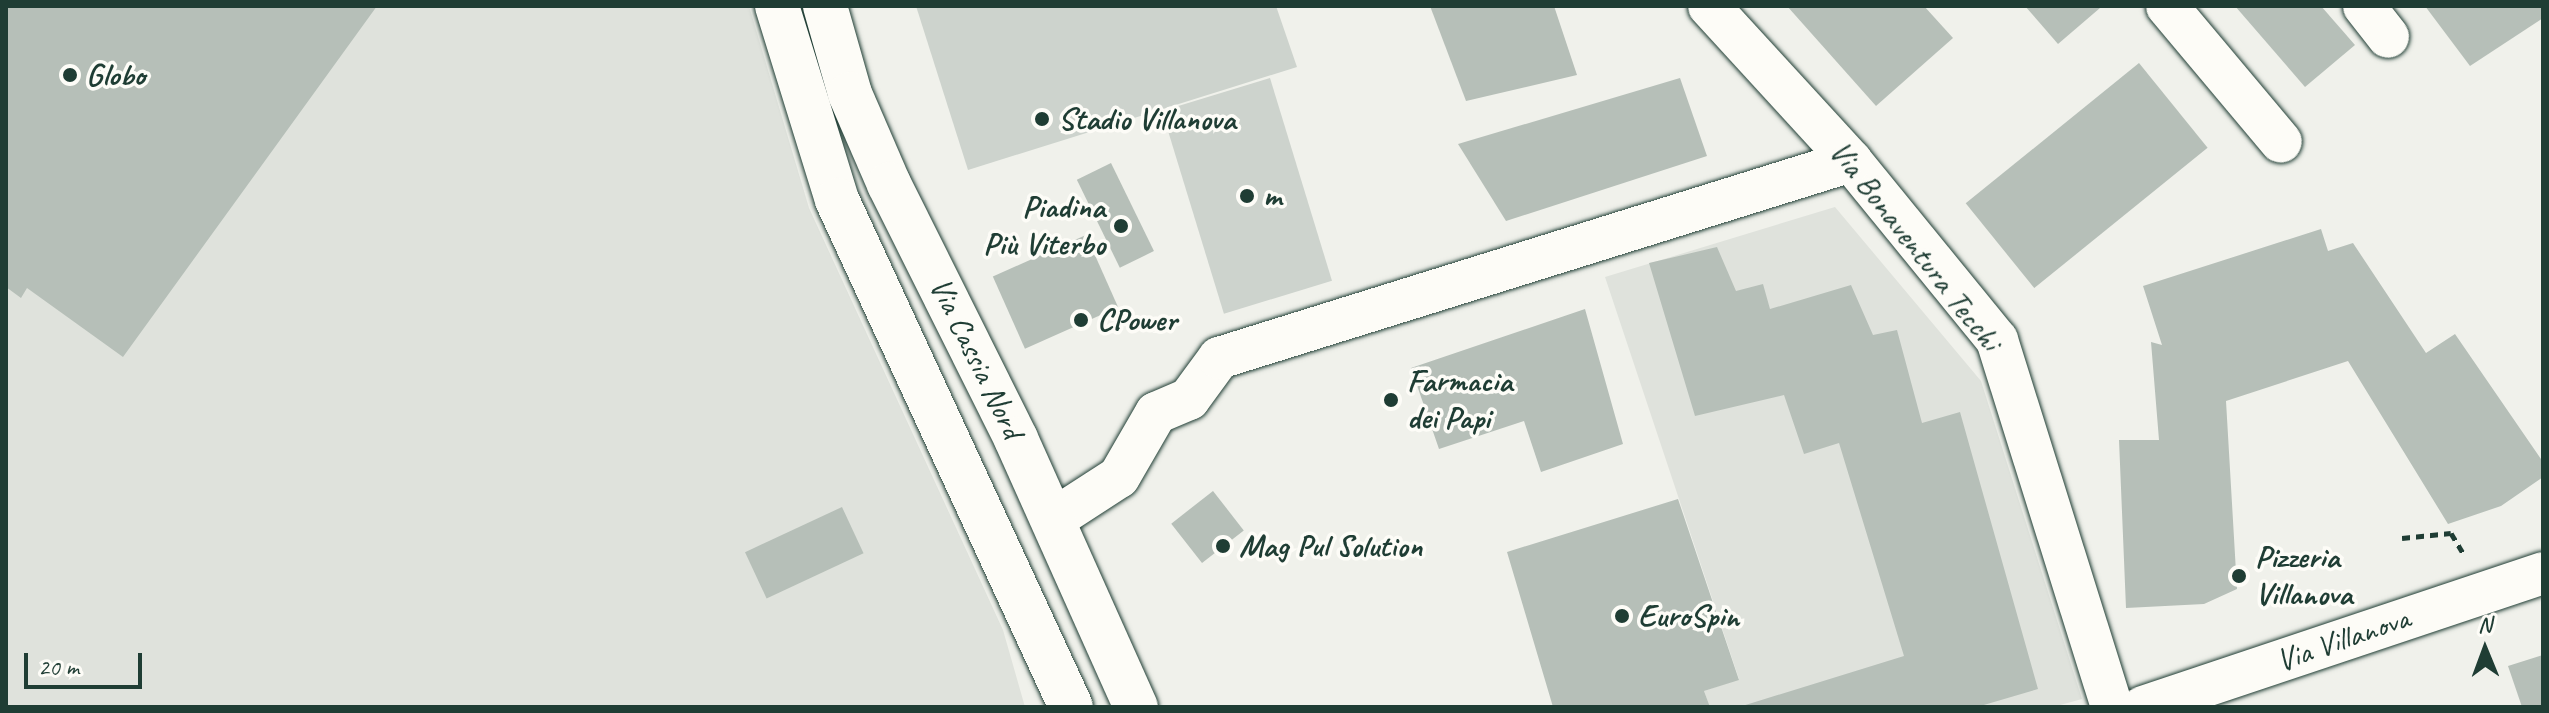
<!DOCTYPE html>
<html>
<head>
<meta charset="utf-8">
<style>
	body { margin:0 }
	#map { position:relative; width:2549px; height:713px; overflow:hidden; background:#f0f1eb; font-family:Caveat,sans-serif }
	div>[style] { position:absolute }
	.built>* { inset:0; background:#dfe2dc }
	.green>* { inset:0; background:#cdd3cd; transform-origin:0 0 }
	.building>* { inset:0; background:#b6bfb8; transform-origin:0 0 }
	.path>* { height:5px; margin-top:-2.5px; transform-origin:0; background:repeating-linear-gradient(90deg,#1f3d34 0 8px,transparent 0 14px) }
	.roads { filter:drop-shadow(0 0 2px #1f3d34) drop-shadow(0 0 2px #1f3d34) }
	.street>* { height:42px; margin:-21px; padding:0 21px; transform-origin:21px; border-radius:21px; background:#fdfcf7 }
	.primary>* { height:44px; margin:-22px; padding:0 22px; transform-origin:22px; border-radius:22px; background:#fdfcf7 }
	.dots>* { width:22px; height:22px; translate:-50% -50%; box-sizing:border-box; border:4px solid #fdfcf7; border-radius:50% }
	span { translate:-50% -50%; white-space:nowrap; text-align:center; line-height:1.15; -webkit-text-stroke:7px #fdfcf7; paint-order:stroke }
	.poi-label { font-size:32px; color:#1f3d34; font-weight:700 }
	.left { translate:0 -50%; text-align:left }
	.right { translate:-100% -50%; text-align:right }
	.street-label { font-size:32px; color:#1f3d34 }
	.frame { position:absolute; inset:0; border:8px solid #1f3d34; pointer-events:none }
	.north { position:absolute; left:2445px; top:609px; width:80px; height:80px; -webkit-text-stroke:6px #fdfcf7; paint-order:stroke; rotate:359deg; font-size:22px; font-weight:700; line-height:32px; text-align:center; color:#1f3d34 }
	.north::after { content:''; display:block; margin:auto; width:28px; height:36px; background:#1f3d34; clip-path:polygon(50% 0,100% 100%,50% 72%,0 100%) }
	.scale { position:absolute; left:24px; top:653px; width:118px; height:36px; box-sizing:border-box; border:4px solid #1f3d34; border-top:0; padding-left:10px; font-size:24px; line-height:28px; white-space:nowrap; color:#1f3d34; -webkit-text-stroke:6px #fdfcf7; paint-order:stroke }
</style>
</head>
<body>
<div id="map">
	<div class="built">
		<div style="clip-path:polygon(6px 6px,749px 6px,809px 208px,1003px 630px,1025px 707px,6px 707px)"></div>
		<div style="clip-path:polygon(1835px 207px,1981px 381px,2082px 699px,2053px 707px,1710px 707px,1704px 691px,1739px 679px,1605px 277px)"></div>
	</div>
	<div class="green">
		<div style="clip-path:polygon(916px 6px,1276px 6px,1297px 67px,968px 170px)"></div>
		<div style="left:1270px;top:78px;width:212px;height:113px;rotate:73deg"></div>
	</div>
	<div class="building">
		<div style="clip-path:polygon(6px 6px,377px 6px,123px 357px,27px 288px,21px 298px,6px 287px)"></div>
		<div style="clip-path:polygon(1430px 6px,1554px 6px,1577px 75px,1466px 101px)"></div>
		<div style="clip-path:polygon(1787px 6px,1924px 6px,1953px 38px,1876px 106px)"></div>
		<div style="clip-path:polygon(2025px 6px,2098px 6px,2100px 8px,2058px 44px)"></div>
		<div style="clip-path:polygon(2235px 6px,2321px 6px,2355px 45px,2305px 87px)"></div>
		<div style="clip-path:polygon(2425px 6px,2543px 6px,2543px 18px,2470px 66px)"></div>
		<div style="left:2139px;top:63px;width:109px;height:223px;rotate:51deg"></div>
		<div style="clip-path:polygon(1680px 78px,1707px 156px,1506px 221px,1458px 144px)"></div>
		<div style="left:1111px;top:163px;width:98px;height:38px;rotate:64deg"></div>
		<div style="clip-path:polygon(2321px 229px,2328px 251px,2353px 243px,2426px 353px,2455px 334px,2543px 462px,2543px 477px,2501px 506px,2448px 524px,2348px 361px,2226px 401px,2237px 589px,2204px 604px,2126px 608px,2119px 440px,2159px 440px,2151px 342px,2162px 345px,2143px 286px)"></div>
		<div style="left:1086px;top:235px;width:79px;height:102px;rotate:66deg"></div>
		<div style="clip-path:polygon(1717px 247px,1736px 291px,1763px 284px,1770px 309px,1851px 285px,1873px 335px,1897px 330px,1922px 423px,1960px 412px,2038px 689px,1977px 707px,1739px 707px,1904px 656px,1839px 443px,1804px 454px,1784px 395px,1695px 416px,1649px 263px)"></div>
		<div style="clip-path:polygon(1585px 309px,1623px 444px,1541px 472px,1524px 421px,1439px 449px,1411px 368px)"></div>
		<div style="left:1213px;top:491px;width:50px;height:53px;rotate:52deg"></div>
		<div style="clip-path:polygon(1678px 499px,1739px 680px,1704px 691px,1710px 707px,1553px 707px,1507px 552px)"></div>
		<div style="left:842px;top:507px;width:51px;height:107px;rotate:65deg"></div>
		<div style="clip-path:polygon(2543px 655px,2543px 707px,2522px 707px,2508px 666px)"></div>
	</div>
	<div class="path">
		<div style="left:2402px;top:538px;width:49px;rotate:-5.8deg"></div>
		<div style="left:2451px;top:533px;width:26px;rotate:59deg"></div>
	</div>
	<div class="roads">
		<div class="street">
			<div style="left:1709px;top:6px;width:210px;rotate:47.5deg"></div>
			<div style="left:1851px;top:161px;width:231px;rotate:50.8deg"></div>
			<div style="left:1997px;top:340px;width:385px;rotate:72.6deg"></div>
			<div style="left:2167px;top:6px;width:177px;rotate:50deg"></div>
			<div style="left:2364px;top:6px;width:39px;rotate:52deg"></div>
			<div style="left:1054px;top:519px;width:77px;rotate:-32.9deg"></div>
			<div style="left:1119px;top:477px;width:74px;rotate:-60deg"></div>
			<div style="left:1156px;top:413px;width:36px;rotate:-23deg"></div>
			<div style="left:1189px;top:399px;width:51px;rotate:-53.8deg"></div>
			<div style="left:1219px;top:358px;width:662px;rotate:-17.31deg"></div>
			<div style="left:2143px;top:707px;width:422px;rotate:-18.5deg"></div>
		</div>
		<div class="primary">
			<div style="left:777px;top:6px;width:203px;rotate:72.8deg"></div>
			<div style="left:837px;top:200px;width:558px;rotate:65.22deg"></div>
			<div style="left:825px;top:6px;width:91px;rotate:74.1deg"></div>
			<div style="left:850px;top:94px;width:98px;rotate:66.6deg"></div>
			<div style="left:889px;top:184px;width:285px;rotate:63.5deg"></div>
			<div style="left:1016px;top:439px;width:294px;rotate:65.9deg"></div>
		</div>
	</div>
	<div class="dots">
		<div style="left:70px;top:75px;background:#1f3d34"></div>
		<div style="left:1042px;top:119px;background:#1f3d34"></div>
		<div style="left:1247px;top:196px;background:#1f3d34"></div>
		<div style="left:1121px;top:226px;background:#1f3d34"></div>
		<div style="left:1081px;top:320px;background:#1f3d34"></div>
		<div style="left:1391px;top:400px;background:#1f3d34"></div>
		<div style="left:1223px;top:546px;background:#1f3d34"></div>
		<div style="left:2239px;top:576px;background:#1f3d34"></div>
		<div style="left:1622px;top:616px;background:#1f3d34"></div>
	</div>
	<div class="poi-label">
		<span class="left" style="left:86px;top:75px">Globo</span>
		<span class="left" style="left:1058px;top:119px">Stadio Villanova</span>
		<span class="left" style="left:1263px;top:196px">m</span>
		<span class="right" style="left:1105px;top:226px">Piadina<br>Più Viterbo</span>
		<span class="left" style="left:1097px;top:320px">CPower</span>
		<span class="left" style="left:1407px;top:400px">Farmacia<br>dei Papi</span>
		<span class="left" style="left:1239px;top:546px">Mag Pul Solution</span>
		<span class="left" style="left:2255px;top:576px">Pizzeria<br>Villanova</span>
		<span class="left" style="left:1638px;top:616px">EuroSpin</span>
	</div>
	<div class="street-label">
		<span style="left:1915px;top:246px;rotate:52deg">Via Bonaventura Tecchi</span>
		<span style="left:976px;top:358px;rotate:64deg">Via Cassia Nord</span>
		<span style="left:2343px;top:640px;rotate:-19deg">Via Villanova</span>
	</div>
	<div class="frame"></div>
	<div class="north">N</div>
	<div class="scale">20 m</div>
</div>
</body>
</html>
